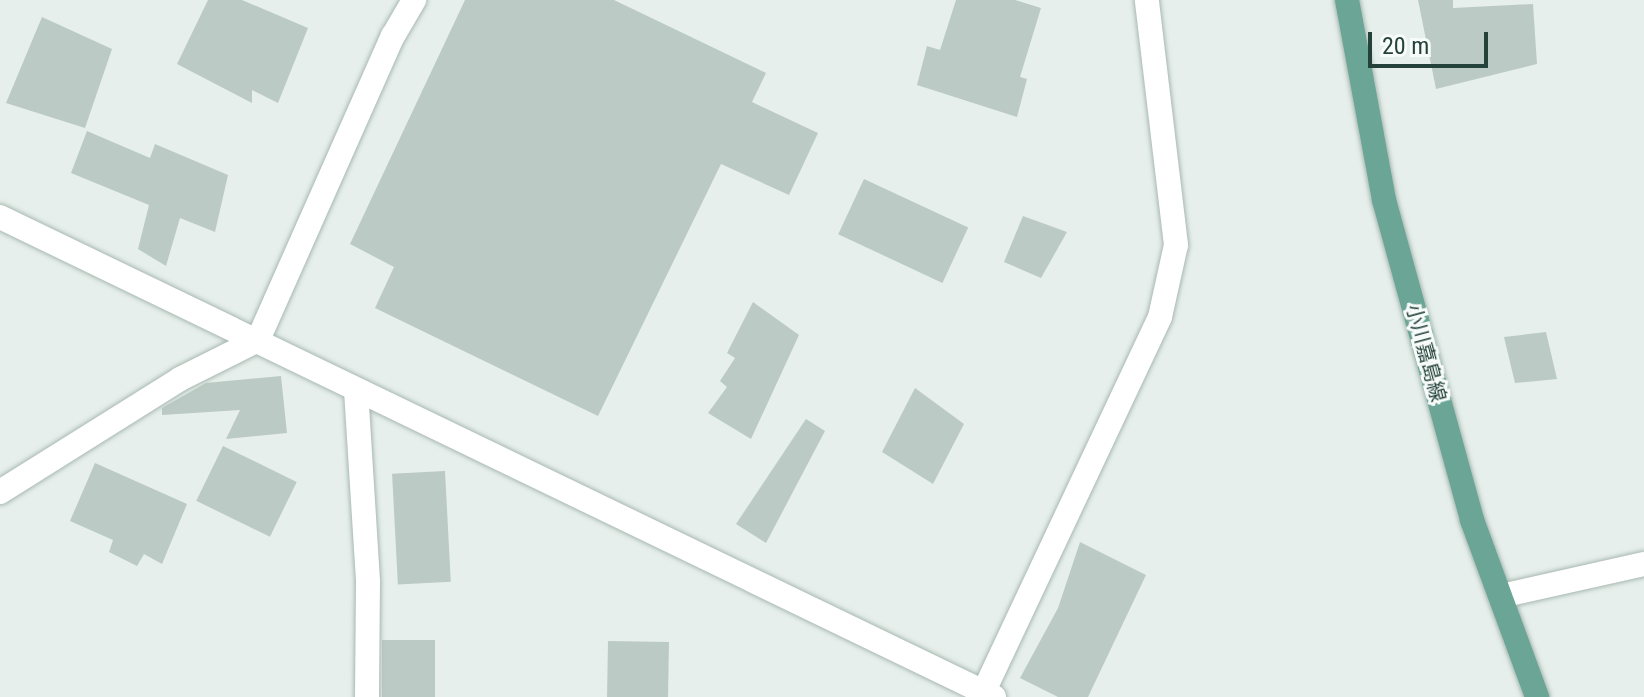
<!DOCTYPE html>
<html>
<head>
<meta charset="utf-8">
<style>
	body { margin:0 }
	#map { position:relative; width:1644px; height:697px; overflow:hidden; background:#e6efeb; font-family:"Roboto Condensed","Noto Sans JP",sans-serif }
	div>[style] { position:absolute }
	.building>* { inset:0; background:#bbcac4; transform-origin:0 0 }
	.roads { filter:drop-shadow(0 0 2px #a8b8b2) drop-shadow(0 0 2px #a8b8b2) }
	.street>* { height:24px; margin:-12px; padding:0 12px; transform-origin:12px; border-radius:12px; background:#fff }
	.primary>* { height:24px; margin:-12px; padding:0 12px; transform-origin:12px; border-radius:12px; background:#6aa596 }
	span { translate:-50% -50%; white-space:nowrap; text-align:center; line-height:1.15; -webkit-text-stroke:6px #f7fbf9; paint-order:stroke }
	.street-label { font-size:20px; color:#24423a }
	.scale { position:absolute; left:1368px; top:32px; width:120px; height:36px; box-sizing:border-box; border:4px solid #24423a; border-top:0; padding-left:10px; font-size:24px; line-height:28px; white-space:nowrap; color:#24423a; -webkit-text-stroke:6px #f7fbf9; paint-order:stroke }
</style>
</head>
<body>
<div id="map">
	<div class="building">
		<div style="clip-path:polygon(208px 0,242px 0,308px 28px,278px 103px,252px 90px,252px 103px,177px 64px)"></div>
		<div style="clip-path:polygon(465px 0,614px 0,766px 73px,752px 102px,818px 133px,789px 195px,721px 164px,598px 416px,375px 308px,394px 267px,350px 244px)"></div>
		<div style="clip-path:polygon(956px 0,1015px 0,1041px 8px,1020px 77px,1027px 79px,1017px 117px,917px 85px,927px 46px,940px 50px)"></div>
		<div style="clip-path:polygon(1418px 0,1453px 0,1453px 8px,1533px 4px,1537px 64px,1436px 89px)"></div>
		<div style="clip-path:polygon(42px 17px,112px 49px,85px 128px,6px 103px)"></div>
		<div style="clip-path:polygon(87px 131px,150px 158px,155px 144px,228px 175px,215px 232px,180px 218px,166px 266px,138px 249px,149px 205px,71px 173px)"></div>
		<div style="left:864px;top:179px;width:115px;height:61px;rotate:25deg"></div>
		<div style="clip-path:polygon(1023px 216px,1067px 232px,1041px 278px,1004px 262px)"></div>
		<div style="clip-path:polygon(753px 302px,799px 335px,751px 439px,708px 413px,727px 387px,720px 381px,735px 358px,727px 353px)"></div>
		<div style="clip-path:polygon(1546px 332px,1557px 379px,1515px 383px,1504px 337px)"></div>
		<div style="clip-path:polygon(281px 376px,287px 433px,226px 439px,240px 410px,162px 415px,162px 408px,206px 383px)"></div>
		<div style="clip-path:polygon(915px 388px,964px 424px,933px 484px,882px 452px)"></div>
		<div style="clip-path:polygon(806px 419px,825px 431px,766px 543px,736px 524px)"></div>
		<div style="left:223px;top:446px;width:82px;height:61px;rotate:26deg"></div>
		<div style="clip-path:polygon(95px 463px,187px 504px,162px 564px,144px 554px,137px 566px,109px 552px,113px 540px,70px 521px)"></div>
		<div style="left:445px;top:471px;width:111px;height:53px;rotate:87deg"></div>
		<div style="clip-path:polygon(1080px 542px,1146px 575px,1088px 697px,1058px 697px,1020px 678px,1058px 608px)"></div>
		<div style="left:382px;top:640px;width:53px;height:57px"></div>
		<div style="left:608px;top:641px;width:61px;height:56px;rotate:1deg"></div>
	</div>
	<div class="roads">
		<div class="street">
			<div style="left:0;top:217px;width:1104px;rotate:25.78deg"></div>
			<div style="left:356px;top:390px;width:192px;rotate:86.4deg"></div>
			<div style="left:368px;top:582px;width:115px;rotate:90.5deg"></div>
			<div style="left:0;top:492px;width:213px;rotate:-32.1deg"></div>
			<div style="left:180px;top:379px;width:87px;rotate:-26.6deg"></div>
			<div style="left:258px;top:340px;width:333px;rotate:-66.1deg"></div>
			<div style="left:393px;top:36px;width:42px;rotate:-59.7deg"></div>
			<div style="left:1501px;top:596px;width:147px;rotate:-12.6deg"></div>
			<div style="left:984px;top:691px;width:413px;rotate:-64.8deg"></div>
			<div style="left:1160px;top:317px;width:74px;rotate:-77.5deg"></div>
			<div style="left:1176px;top:245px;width:247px;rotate:-96.8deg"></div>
		</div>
		<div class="primary">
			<div style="left:1347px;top:0;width:203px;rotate:79.5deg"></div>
			<div style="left:1384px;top:200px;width:332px;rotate:74.6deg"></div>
			<div style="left:1472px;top:520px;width:189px;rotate:69.8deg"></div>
		</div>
	</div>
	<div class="street-label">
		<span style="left:1426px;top:353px;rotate:75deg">小川嘉島線</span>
	</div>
	<div class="scale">20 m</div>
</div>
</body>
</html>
